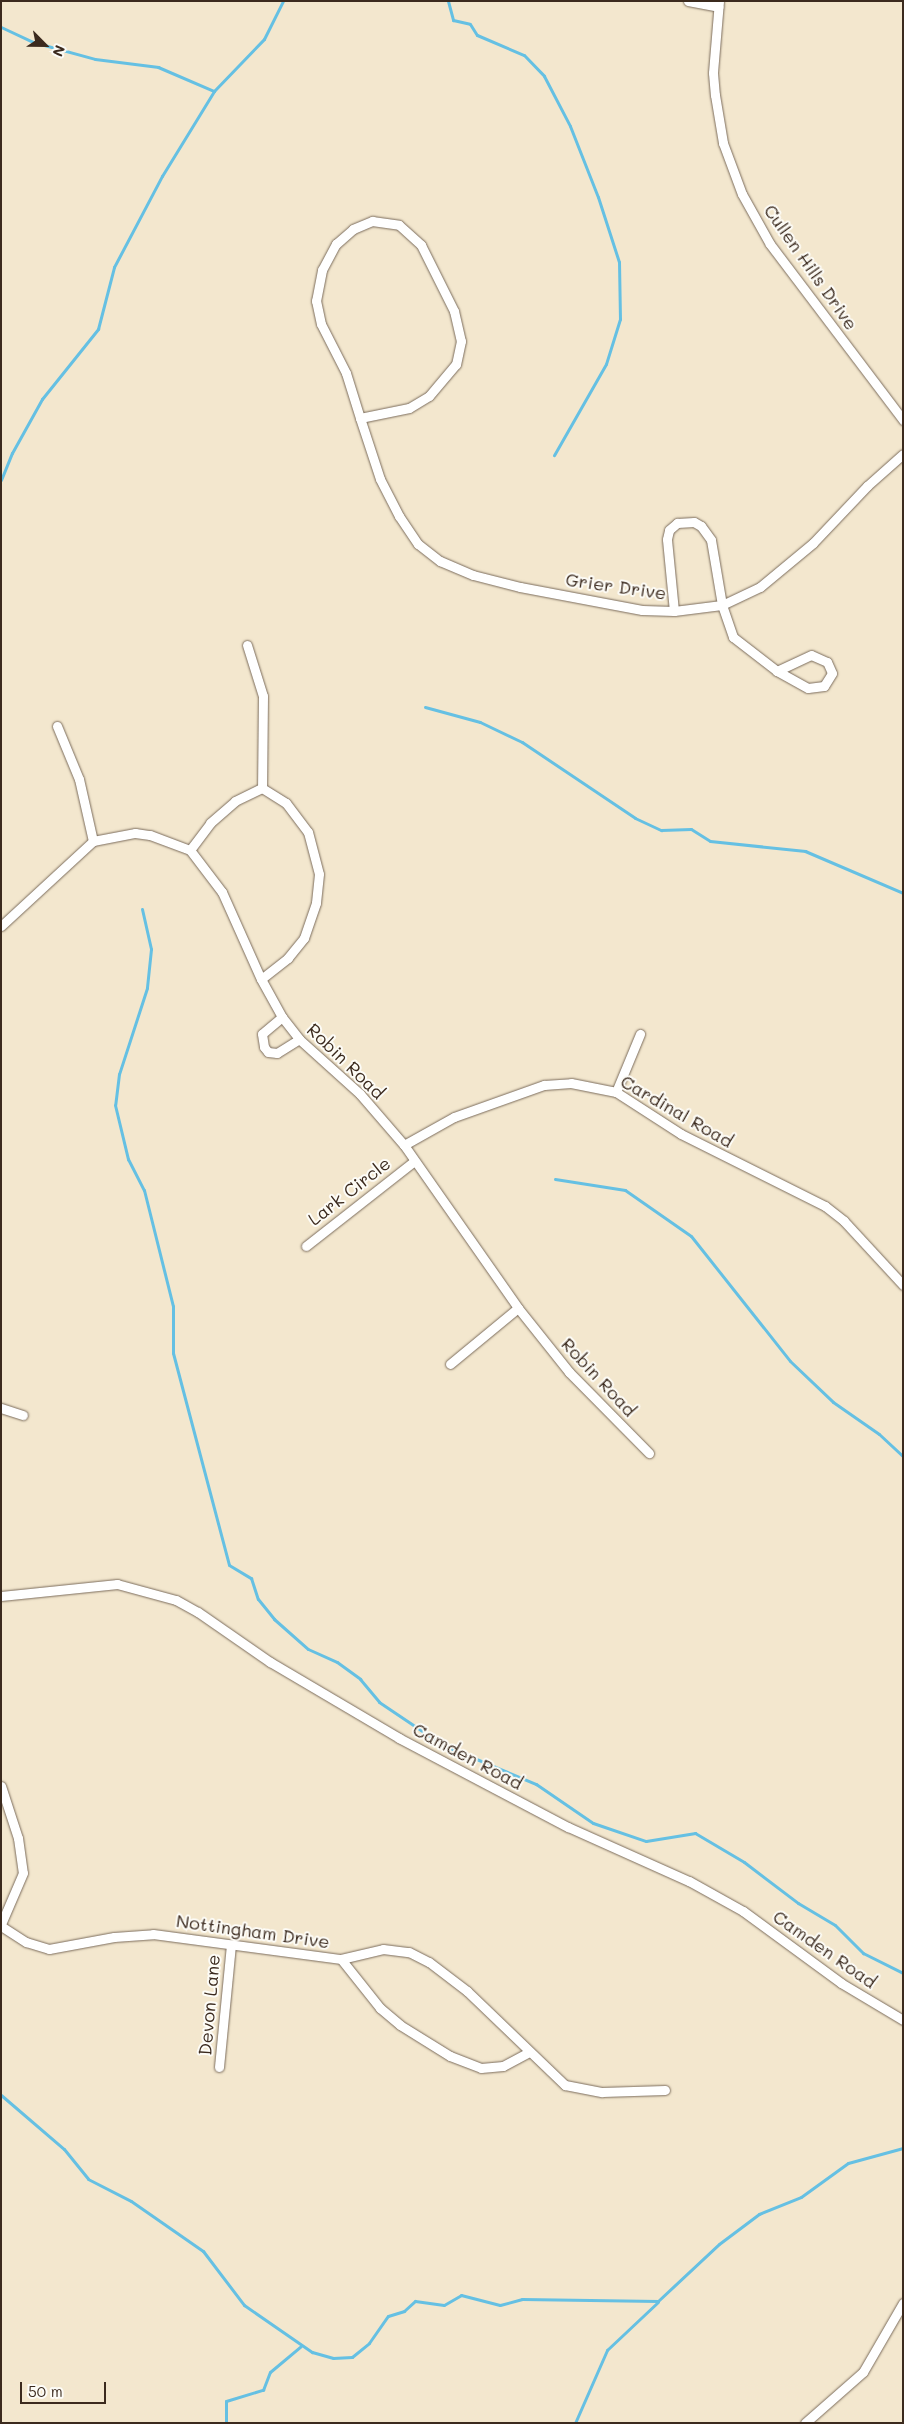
<!DOCTYPE html>
<html>
<head>
<meta charset="utf-8">
<style>
	body { margin:0 }
	#map { position:relative; width:904px; height:2424px; overflow:hidden; background:#f3e7ce; font-family:Mali,sans-serif }
	div>[style] { position:absolute }
	.stream>* { height:3px; margin:-1.5px; padding:0 1.5px; transform-origin:1.5px; border-radius:1.5px; background:#65c0e3 }
	.roads { filter:drop-shadow(0 0 1px #7b6c5c) drop-shadow(0 0 1px #7b6c5c) }
	.minor>* { height:9px; margin:-4.5px; padding:0 4.5px; transform-origin:4.5px; border-radius:4.5px; background:#fff }
	span { translate:-50% -50%; white-space:nowrap; text-align:center; line-height:1.15; -webkit-text-stroke:4px #fdfcf7; paint-order:stroke }
	.street-label { font-size:18px; color:#3b2a1e }
	.frame { position:absolute; inset:0; border:2px solid #3b2a1e; pointer-events:none }
	.north { position:absolute; left:20px; top:20px; width:50px; height:50px; -webkit-text-stroke:4px #fdfcf7; paint-order:stroke; rotate:113deg; font-size:14px; font-weight:700; line-height:20px; text-align:center; color:#3b2a1e }
	.north::after { content:''; display:block; margin:auto; width:18px; height:22px; background:#3b2a1e; clip-path:polygon(50% 0,100% 100%,50% 72%,0 100%) }
	.scale { position:absolute; left:20px; top:2382px; width:86px; height:22px; box-sizing:border-box; border:2px solid #3b2a1e; border-top:0; padding-left:6px; font-size:15px; line-height:18px; white-space:nowrap; color:#3b2a1e; -webkit-text-stroke:4px #fdfcf7; paint-order:stroke }
</style>
</head>
<body>
<div id="map">
	<div class="stream">
		<div style="left:448px;top:1px;width:20px;rotate:75deg"></div>
		<div style="left:453px;top:20px;width:17px;rotate:13deg"></div>
		<div style="left:470px;top:24px;width:13px;rotate:58deg"></div>
		<div style="left:477px;top:35px;width:51px;rotate:23.1deg"></div>
		<div style="left:524px;top:55px;width:29px;rotate:46deg"></div>
		<div style="left:544px;top:76px;width:56px;rotate:62.5deg"></div>
		<div style="left:570px;top:126px;width:76px;rotate:68.5deg"></div>
		<div style="left:598px;top:197px;width:68px;rotate:72.1deg"></div>
		<div style="left:619px;top:262px;width:57px;rotate:89deg"></div>
		<div style="left:620px;top:319px;width:47px;rotate:107.3deg"></div>
		<div style="left:606px;top:364px;width:105px;rotate:119.7deg"></div>
		<div style="left:1px;top:27px;width:35px;rotate:25deg"></div>
		<div style="left:33px;top:42px;width:64px;rotate:15.3deg"></div>
		<div style="left:95px;top:59px;width:64px;rotate:7.2deg"></div>
		<div style="left:158px;top:67px;width:61px;rotate:23.2deg"></div>
		<div style="left:1px;top:480px;width:29px;rotate:-68deg"></div>
		<div style="left:12px;top:453px;width:62px;rotate:-60.9deg"></div>
		<div style="left:42px;top:399px;width:90px;rotate:-51.3deg"></div>
		<div style="left:98px;top:329px;width:64px;rotate:-75.5deg"></div>
		<div style="left:114px;top:267px;width:103px;rotate:-62.2deg"></div>
		<div style="left:162px;top:176px;width:100px;rotate:-58.5deg"></div>
		<div style="left:214px;top:91px;width:72px;rotate:-46.1deg"></div>
		<div style="left:264px;top:39px;width:42px;rotate:-63.4deg"></div>
		<div style="left:425px;top:707px;width:57px;rotate:15.3deg"></div>
		<div style="left:480px;top:722px;width:47px;rotate:25.5deg"></div>
		<div style="left:522px;top:742px;width:136px;rotate:33.9deg"></div>
		<div style="left:635px;top:818px;width:29px;rotate:25deg"></div>
		<div style="left:661px;top:830px;width:30px;rotate:-2deg"></div>
		<div style="left:691px;top:829px;width:22px;rotate:32deg"></div>
		<div style="left:710px;top:841px;width:96px;rotate:6deg"></div>
		<div style="left:805px;top:851px;width:107px;rotate:23.2deg"></div>
		<div style="left:142px;top:909px;width:41px;rotate:77.3deg"></div>
		<div style="left:151px;top:949px;width:39px;rotate:96deg"></div>
		<div style="left:147px;top:988px;width:90px;rotate:108deg"></div>
		<div style="left:119px;top:1074px;width:31px;rotate:97deg"></div>
		<div style="left:115px;top:1105px;width:56px;rotate:76.5deg"></div>
		<div style="left:128px;top:1159px;width:35px;rotate:63deg"></div>
		<div style="left:144px;top:1190px;width:120px;rotate:76deg"></div>
		<div style="left:173px;top:1306px;width:47px;rotate:90deg"></div>
		<div style="left:173px;top:1353px;width:219px;rotate:75.2deg"></div>
		<div style="left:229px;top:1565px;width:26px;rotate:31deg"></div>
		<div style="left:251px;top:1578px;width:22px;rotate:72deg"></div>
		<div style="left:258px;top:1599px;width:26px;rotate:51deg"></div>
		<div style="left:274px;top:1619px;width:45px;rotate:41.4deg"></div>
		<div style="left:308px;top:1649px;width:32px;rotate:24deg"></div>
		<div style="left:337px;top:1662px;width:29px;rotate:36deg"></div>
		<div style="left:360px;top:1679px;width:30px;rotate:50deg"></div>
		<div style="left:379px;top:1702px;width:77px;rotate:33.9deg"></div>
		<div style="left:443px;top:1745px;width:101px;rotate:22.8deg"></div>
		<div style="left:536px;top:1784px;width:69px;rotate:34.4deg"></div>
		<div style="left:593px;top:1823px;width:56px;rotate:18.8deg"></div>
		<div style="left:646px;top:1841px;width:50px;rotate:-9.3deg"></div>
		<div style="left:695px;top:1833px;width:57px;rotate:30.6deg"></div>
		<div style="left:744px;top:1862px;width:68px;rotate:37.2deg"></div>
		<div style="left:798px;top:1903px;width:43px;rotate:30.7deg"></div>
		<div style="left:835px;top:1925px;width:40px;rotate:45deg"></div>
		<div style="left:863px;top:1953px;width:45px;rotate:26.6deg"></div>
		<div style="left:555px;top:1179px;width:71px;rotate:8.9deg"></div>
		<div style="left:625px;top:1190px;width:80px;rotate:34.9deg"></div>
		<div style="left:691px;top:1236px;width:159px;rotate:51.6deg"></div>
		<div style="left:790px;top:1361px;width:59px;rotate:43.6deg"></div>
		<div style="left:833px;top:1402px;width:56px;rotate:34.8deg"></div>
		<div style="left:879px;top:1434px;width:33px;rotate:43deg"></div>
		<div style="left:1px;top:2095px;width:83px;rotate:40.6deg"></div>
		<div style="left:64px;top:2149px;width:38px;rotate:51deg"></div>
		<div style="left:88px;top:2179px;width:48px;rotate:27.1deg"></div>
		<div style="left:131px;top:2201px;width:88px;rotate:34.8deg"></div>
		<div style="left:203px;top:2251px;width:68px;rotate:52.8deg"></div>
		<div style="left:244px;top:2305px;width:83px;rotate:34.7deg"></div>
		<div style="left:312px;top:2352px;width:22px;rotate:16deg"></div>
		<div style="left:333px;top:2358px;width:19px;rotate:-3deg"></div>
		<div style="left:352px;top:2357px;width:22px;rotate:-39deg"></div>
		<div style="left:369px;top:2343px;width:33px;rotate:-55deg"></div>
		<div style="left:388px;top:2316px;width:17px;rotate:-17deg"></div>
		<div style="left:404px;top:2311px;width:15px;rotate:-42deg"></div>
		<div style="left:415px;top:2301px;width:29px;rotate:8deg"></div>
		<div style="left:444px;top:2305px;width:20px;rotate:-30deg"></div>
		<div style="left:461px;top:2295px;width:40px;rotate:14.4deg"></div>
		<div style="left:500px;top:2305px;width:23px;rotate:-15deg"></div>
		<div style="left:522px;top:2299px;width:136px;rotate:0.8deg"></div>
		<div style="left:658px;top:2301px;width:83px;rotate:-43.1deg"></div>
		<div style="left:719px;top:2244px;width:50px;rotate:-36.9deg"></div>
		<div style="left:759px;top:2214px;width:45px;rotate:-22deg"></div>
		<div style="left:801px;top:2197px;width:58px;rotate:-35.9deg"></div>
		<div style="left:848px;top:2163px;width:57px;rotate:-15.3deg"></div>
		<div style="left:226px;top:2423px;width:22px;rotate:-90deg"></div>
		<div style="left:226px;top:2401px;width:39px;rotate:-17deg"></div>
		<div style="left:263px;top:2390px;width:19px;rotate:-69deg"></div>
		<div style="left:270px;top:2372px;width:40px;rotate:-40deg"></div>
		<div style="left:575px;top:2423px;width:80px;rotate:-66.3deg"></div>
		<div style="left:607px;top:2350px;width:70px;rotate:-43.3deg"></div>
	</div>
	<div class="roads">
		<div class="minor">
			<div style="left:688px;top:1px;width:31px;rotate:11deg"></div>
			<div style="left:719px;top:1px;width:72px;rotate:94.8deg"></div>
			<div style="left:713px;top:73px;width:22px;rotate:85deg"></div>
			<div style="left:715px;top:95px;width:49px;rotate:80.5deg"></div>
			<div style="left:723px;top:143px;width:54px;rotate:69.6deg"></div>
			<div style="left:742px;top:194px;width:57px;rotate:60.8deg"></div>
			<div style="left:770px;top:244px;width:221px;rotate:52.9deg"></div>
			<div style="left:372px;top:221px;width:27px;rotate:8deg"></div>
			<div style="left:399px;top:225px;width:30px;rotate:42deg"></div>
			<div style="left:421px;top:245px;width:74px;rotate:63.4deg"></div>
			<div style="left:454px;top:311px;width:31px;rotate:77deg"></div>
			<div style="left:461px;top:341px;width:24px;rotate:102deg"></div>
			<div style="left:456px;top:364px;width:42px;rotate:130.2deg"></div>
			<div style="left:429px;top:396px;width:23px;rotate:149deg"></div>
			<div style="left:409px;top:408px;width:50px;rotate:168.5deg"></div>
			<div style="left:360px;top:418px;width:47px;rotate:-107.3deg"></div>
			<div style="left:346px;top:373px;width:55px;rotate:-117deg"></div>
			<div style="left:321px;top:324px;width:24px;rotate:-102deg"></div>
			<div style="left:316px;top:301px;width:32px;rotate:-79deg"></div>
			<div style="left:322px;top:270px;width:30px;rotate:-62deg"></div>
			<div style="left:336px;top:244px;width:23px;rotate:-41deg"></div>
			<div style="left:353px;top:229px;width:21px;rotate:-23deg"></div>
			<div style="left:360px;top:418px;width:64px;rotate:71.8deg"></div>
			<div style="left:380px;top:479px;width:42px;rotate:62.8deg"></div>
			<div style="left:399px;top:516px;width:34px;rotate:56deg"></div>
			<div style="left:418px;top:544px;width:28px;rotate:38deg"></div>
			<div style="left:440px;top:561px;width:36px;rotate:23deg"></div>
			<div style="left:473px;top:575px;width:49px;rotate:14.3deg"></div>
			<div style="left:520px;top:587px;width:124px;rotate:10.7deg"></div>
			<div style="left:642px;top:610px;width:32px;rotate:2deg"></div>
			<div style="left:674px;top:611px;width:48px;rotate:-7.1deg"></div>
			<div style="left:722px;top:605px;width:42px;rotate:-25.3deg"></div>
			<div style="left:760px;top:587px;width:69px;rotate:-39.7deg"></div>
			<div style="left:813px;top:543px;width:79px;rotate:-46.5deg"></div>
			<div style="left:867px;top:486px;width:48px;rotate:-41.6deg"></div>
			<div style="left:674px;top:611px;width:72px;rotate:-95.6deg"></div>
			<div style="left:667px;top:539px;width:9px;rotate:-77deg"></div>
			<div style="left:669px;top:530px;width:11px;rotate:-41deg"></div>
			<div style="left:677px;top:523px;width:17px;rotate:-3deg"></div>
			<div style="left:694px;top:522px;width:8px;rotate:30deg"></div>
			<div style="left:701px;top:526px;width:17px;rotate:54deg"></div>
			<div style="left:711px;top:540px;width:66px;rotate:80.4deg"></div>
			<div style="left:722px;top:605px;width:34px;rotate:71deg"></div>
			<div style="left:733px;top:637px;width:56px;rotate:37.7deg"></div>
			<div style="left:777px;top:671px;width:35px;rotate:29deg"></div>
			<div style="left:808px;top:688px;width:16px;rotate:-7deg"></div>
			<div style="left:824px;top:686px;width:15px;rotate:-58deg"></div>
			<div style="left:832px;top:673px;width:12px;rotate:-114deg"></div>
			<div style="left:827px;top:662px;width:17px;rotate:-156deg"></div>
			<div style="left:811px;top:655px;width:38px;rotate:155deg"></div>
			<div style="left:247px;top:645px;width:53px;rotate:72.6deg"></div>
			<div style="left:263px;top:696px;width:92px;rotate:90.6deg"></div>
			<div style="left:57px;top:726px;width:57px;rotate:67.5deg"></div>
			<div style="left:79px;top:779px;width:64px;rotate:77.3deg"></div>
			<div style="left:190px;top:850px;width:34px;rotate:-53deg"></div>
			<div style="left:210px;top:823px;width:33px;rotate:-41deg"></div>
			<div style="left:235px;top:801px;width:30px;rotate:-26deg"></div>
			<div style="left:262px;top:788px;width:28px;rotate:32deg"></div>
			<div style="left:286px;top:803px;width:36px;rotate:53deg"></div>
			<div style="left:308px;top:832px;width:43px;rotate:75.3deg"></div>
			<div style="left:319px;top:874px;width:29px;rotate:96deg"></div>
			<div style="left:316px;top:903px;width:37px;rotate:109deg"></div>
			<div style="left:304px;top:938px;width:26px;rotate:129deg"></div>
			<div style="left:288px;top:958px;width:34px;rotate:142deg"></div>
			<div style="left:1px;top:926px;width:125px;rotate:-42.7deg"></div>
			<div style="left:93px;top:841px;width:43px;rotate:-10.8deg"></div>
			<div style="left:135px;top:833px;width:15px;rotate:8deg"></div>
			<div style="left:150px;top:835px;width:43px;rotate:20.6deg"></div>
			<div style="left:190px;top:850px;width:53px;rotate:52.7deg"></div>
			<div style="left:222px;top:892px;width:95px;rotate:65.9deg"></div>
			<div style="left:261px;top:979px;width:43px;rotate:61.1deg"></div>
			<div style="left:282px;top:1017px;width:28px;rotate:52deg"></div>
			<div style="left:299px;top:1039px;width:82px;rotate:42deg"></div>
			<div style="left:360px;top:1094px;width:67px;rotate:49.2deg"></div>
			<div style="left:404px;top:1145px;width:199px;rotate:55deg"></div>
			<div style="left:518px;top:1308px;width:82px;rotate:51.4deg"></div>
			<div style="left:569px;top:1372px;width:114px;rotate:45.4deg"></div>
			<div style="left:282px;top:1017px;width:26px;rotate:140deg"></div>
			<div style="left:262px;top:1034px;width:13px;rotate:81deg"></div>
			<div style="left:264px;top:1047px;width:6px;rotate:51deg"></div>
			<div style="left:268px;top:1052px;width:9px;rotate:6deg"></div>
			<div style="left:277px;top:1053px;width:26px;rotate:-32deg"></div>
			<div style="left:616px;top:1092px;width:63px;rotate:-67.5deg"></div>
			<div style="left:404px;top:1145px;width:57px;rotate:-29.2deg"></div>
			<div style="left:454px;top:1117px;width:96px;rotate:-19.6deg"></div>
			<div style="left:544px;top:1085px;width:27px;rotate:-4deg"></div>
			<div style="left:571px;top:1083px;width:46px;rotate:11.3deg"></div>
			<div style="left:616px;top:1092px;width:77px;rotate:32.9deg"></div>
			<div style="left:681px;top:1134px;width:161px;rotate:26.6deg"></div>
			<div style="left:825px;top:1206px;width:24px;rotate:38deg"></div>
			<div style="left:844px;top:1221px;width:87px;rotate:47.3deg"></div>
			<div style="left:306px;top:1246px;width:136px;rotate:-38.1deg"></div>
			<div style="left:450px;top:1364px;width:88px;rotate:-39.5deg"></div>
			<div style="left:1px;top:1408px;width:23px;rotate:18deg"></div>
			<div style="left:1px;top:1596px;width:117px;rotate:-5.9deg"></div>
			<div style="left:117px;top:1584px;width:61px;rotate:15.2deg"></div>
			<div style="left:176px;top:1600px;width:25px;rotate:29deg"></div>
			<div style="left:198px;top:1612px;width:88px;rotate:34.8deg"></div>
			<div style="left:270px;top:1662px;width:150px;rotate:30.5deg"></div>
			<div style="left:399px;top:1738px;width:191px;rotate:27.8deg"></div>
			<div style="left:568px;top:1827px;width:133px;rotate:24.1deg"></div>
			<div style="left:689px;top:1881px;width:62px;rotate:29.1deg"></div>
			<div style="left:743px;top:1911px;width:122px;rotate:36.3deg"></div>
			<div style="left:841px;top:1983px;width:72px;rotate:30.8deg"></div>
			<div style="left:1px;top:1786px;width:55px;rotate:71.9deg"></div>
			<div style="left:18px;top:1838px;width:35px;rotate:82deg"></div>
			<div style="left:23px;top:1873px;width:56px;rotate:113.3deg"></div>
			<div style="left:1px;top:1926px;width:30px;rotate:33deg"></div>
			<div style="left:26px;top:1942px;width:24px;rotate:17deg"></div>
			<div style="left:49px;top:1949px;width:66px;rotate:-10.5deg"></div>
			<div style="left:114px;top:1937px;width:39px;rotate:-4deg"></div>
			<div style="left:153px;top:1934px;width:190px;rotate:7.6deg"></div>
			<div style="left:341px;top:1959px;width:43px;rotate:-13.4deg"></div>
			<div style="left:383px;top:1949px;width:26px;rotate:7deg"></div>
			<div style="left:409px;top:1952px;width:22px;rotate:27deg"></div>
			<div style="left:429px;top:1962px;width:48px;rotate:37.3deg"></div>
			<div style="left:467px;top:1991px;width:136px;rotate:43.8deg"></div>
			<div style="left:565px;top:2085px;width:38px;rotate:11deg"></div>
			<div style="left:602px;top:2092px;width:63px;rotate:-1.8deg"></div>
			<div style="left:341px;top:1959px;width:63px;rotate:51.5deg"></div>
			<div style="left:380px;top:2008px;width:26px;rotate:40deg"></div>
			<div style="left:400px;top:2025px;width:59px;rotate:31.8deg"></div>
			<div style="left:450px;top:2056px;width:33px;rotate:21deg"></div>
			<div style="left:481px;top:2068px;width:22px;rotate:-5deg"></div>
			<div style="left:503px;top:2066px;width:27px;rotate:-28deg"></div>
			<div style="left:219px;top:2067px;width:123px;rotate:-84.4deg"></div>
			<div style="left:805px;top:2423px;width:77px;rotate:-41.3deg"></div>
			<div style="left:863px;top:2372px;width:80px;rotate:-59.9deg"></div>
		</div>
	</div>
	<div class="street-label">
		<span style="left:811px;top:267px;rotate:55deg">Cullen Hills Drive</span>
		<span style="left:616px;top:586px;rotate:8deg">Grier Drive</span>
		<span style="left:346px;top:1061px;rotate:44deg">Robin Road</span>
		<span style="left:677px;top:1111px;rotate:30deg">Cardinal Road</span>
		<span style="left:349px;top:1191px;rotate:-38deg">Lark Circle</span>
		<span style="left:599px;top:1377px;rotate:47deg">Robin Road</span>
		<span style="left:468px;top:1756px;rotate:28deg">Camden Road</span>
		<span style="left:253px;top:1931px;rotate:8deg">Nottingham Drive</span>
		<span style="left:825px;top:1949px;rotate:35deg">Camden Road</span>
		<span style="left:209px;top:2005px;rotate:-85deg">Devon Lane</span>
	</div>
	<div class="frame"></div>
	<div class="north">N</div>
	<div class="scale">50 m</div>
</div>
</body>
</html>
